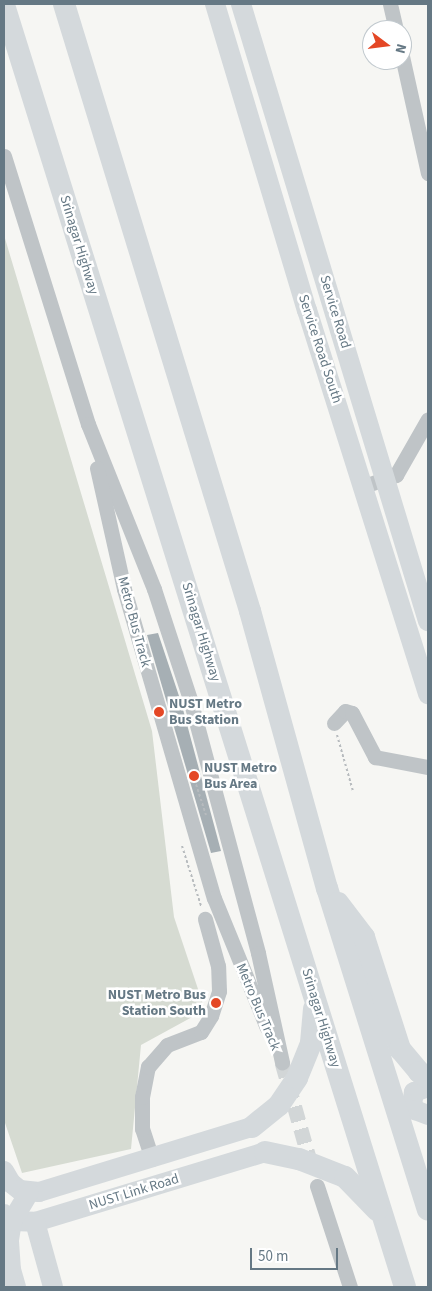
<!DOCTYPE html>
<html>
<head>
<meta charset="utf-8">
<style>
	body { margin:0 }
	#map { position:relative; width:432px; height:1291px; overflow:hidden; background:#f6f6f3; font-family:"Source Sans 3",sans-serif }
	div>[style] { position:absolute }
	.green>* { inset:0; background:#d6dbd2 }
	.building>* { inset:0; background:#a6afb4 }
	.minor-tunnel>* { height:15px; margin-top:-7.5px; transform-origin:0; background:repeating-linear-gradient(90deg,#d2d6d7 0 15px,transparent 0 23px) }
	.path>* { height:2px; margin-top:-1px; transform-origin:0; background:repeating-linear-gradient(90deg,#b7bbbe 0 2.5px,transparent 0 5px) }
	.minor>* { height:15px; margin:-7.5px; padding:0 7.5px; transform-origin:7.5px; border-radius:7.5px; background:#bfc4c7 }
	.major>* { height:20px; margin:-10px; padding:0 10px; transform-origin:10px; border-radius:10px; background:#d4d9dc }
	.highway>* { height:22px; margin:-11px; padding:0 11px; transform-origin:11px; border-radius:11px; background:#d4d9dc }
	.dots>* { width:14px; height:14px; translate:-50% -50%; box-sizing:border-box; border:2px solid #fff; border-radius:50% }
	span { translate:-50% -50%; white-space:nowrap; text-align:center; line-height:1.15; -webkit-text-stroke:5px #fff; paint-order:stroke }
	.street-label { font-size:14px; color:#657884 }
	.poi-label { font-size:14px; color:#657884; font-weight:700 }
	.left { translate:0 -50%; text-align:left }
	.right { translate:-100% -50%; text-align:right }
	.frame { position:absolute; inset:0; border:5px solid #657884; pointer-events:none }
	.north { position:absolute; left:362px; top:20px; width:50px; height:50px; box-sizing:border-box; background:#fff; border:1px solid #c1c9ce; border-radius:50%; rotate:105deg; font-size:14px; font-weight:700; line-height:20px; text-align:center; color:#657884 }
	.north::after { content:''; display:block; margin:auto; width:18px; height:22px; background:#e44725; clip-path:polygon(50% 0,100% 100%,50% 72%,0 100%) }
	.scale { position:absolute; left:250px; top:1248px; width:88px; height:22px; box-sizing:border-box; border:2px solid #657884; border-top:0; padding-left:6px; font-size:15px; line-height:18px; white-space:nowrap; color:#657884; -webkit-text-stroke:4px #fff; paint-order:stroke }
</style>
</head>
<body>
<div id="map">
	<div class="green">
		<div style="clip-path:polygon(4px 235px,152px 731px,174px 917px,205px 1010px,141px 1045px,131px 1149px,22px 1173px,4px 1120px)"></div>
	</div>
	<div class="building">
		<div style="clip-path:polygon(158px 633px,181px 702px,221px 851px,211px 853px,147px 635px)"></div>
	</div>
	<div class="minor-tunnel">
		<div style="left:282px;top:1062px;width:110px;rotate:74.2deg"></div>
	</div>
	<div class="path">
		<div style="left:337px;top:735px;width:58px;rotate:74.1deg"></div>
		<div style="left:193px;top:775px;width:42px;rotate:72deg"></div>
		<div style="left:182px;top:846px;width:63px;rotate:72.4deg"></div>
	</div>
	<div class="minor">
		<div style="left:390px;top:4px;width:27px;rotate:77deg"></div>
		<div style="left:402px;top:56px;width:120px;rotate:77.5deg"></div>
		<div style="left:4px;top:156px;width:281px;rotate:72.6deg"></div>
		<div style="left:88px;top:424px;width:178px;rotate:68.2deg"></div>
		<div style="left:154px;top:589px;width:116px;rotate:71.9deg"></div>
		<div style="left:190px;top:699px;width:263px;rotate:75deg"></div>
		<div style="left:258px;top:953px;width:112px;rotate:77.6deg"></div>
		<div style="left:97px;top:468px;width:124px;rotate:77.4deg"></div>
		<div style="left:124px;top:589px;width:322px;rotate:73.8deg"></div>
		<div style="left:214px;top:898px;width:140px;rotate:67.8deg"></div>
		<div style="left:364px;top:486px;width:34px;rotate:-19deg"></div>
		<div style="left:396px;top:475px;width:64px;rotate:-60.3deg"></div>
		<div style="left:334px;top:723px;width:16px;rotate:-47deg"></div>
		<div style="left:345px;top:711px;width:7px;rotate:16deg"></div>
		<div style="left:352px;top:713px;width:50px;rotate:62.4deg"></div>
		<div style="left:375px;top:757px;width:54px;rotate:10.7deg"></div>
		<div style="left:152px;top:1159px;width:32px;rotate:-108deg"></div>
		<div style="left:142px;top:1129px;width:32px;rotate:-90deg"></div>
		<div style="left:142px;top:1097px;width:31px;rotate:-79deg"></div>
		<div style="left:148px;top:1067px;width:29px;rotate:-49deg"></div>
		<div style="left:167px;top:1045px;width:36px;rotate:-21deg"></div>
		<div style="left:201px;top:1032px;width:19px;rotate:-58deg"></div>
		<div style="left:211px;top:1016px;width:26px;rotate:-72deg"></div>
		<div style="left:219px;top:991px;width:25px;rotate:-92deg"></div>
		<div style="left:218px;top:966px;width:49px;rotate:-105.5deg"></div>
		<div style="left:317px;top:1186px;width:106px;rotate:71.9deg"></div>
	</div>
	<div class="major">
		<div style="left:215px;top:4px;width:320px;rotate:73.3deg"></div>
		<div style="left:307px;top:310px;width:403px;rotate:72.5deg"></div>
		<div style="left:241px;top:4px;width:645px;rotate:73.14deg"></div>
		<div style="left:428px;top:1087px;width:15px;rotate:160deg"></div>
		<div style="left:414px;top:1092px;width:12px;rotate:99deg"></div>
		<div style="left:412px;top:1104px;width:7px;rotate:63deg"></div>
		<div style="left:415px;top:1110px;width:14px;rotate:21deg"></div>
		<div style="left:4px;top:1171px;width:14px;rotate:60deg"></div>
		<div style="left:11px;top:1183px;width:11px;rotate:38deg"></div>
		<div style="left:20px;top:1190px;width:19px;rotate:6deg"></div>
		<div style="left:39px;top:1192px;width:223px;rotate:-17deg"></div>
		<div style="left:4px;top:1214px;width:11px;rotate:41deg"></div>
		<div style="left:12px;top:1221px;width:23px;rotate:2deg"></div>
		<div style="left:35px;top:1222px;width:240px;rotate:-16.9deg"></div>
		<div style="left:35px;top:1222px;width:67px;rotate:74.5deg"></div>
		<div style="left:16px;top:1287px;width:18px;rotate:-106deg"></div>
		<div style="left:11px;top:1270px;width:30px;rotate:-94deg"></div>
		<div style="left:9px;top:1240px;width:19px;rotate:-81deg"></div>
		<div style="left:12px;top:1221px;width:33px;rotate:-59deg"></div>
	</div>
	<div class="highway">
		<div style="left:64px;top:4px;width:635px;rotate:72.96deg"></div>
		<div style="left:250px;top:611px;width:288px;rotate:74.5deg"></div>
		<div style="left:327px;top:888px;width:337px;rotate:72.6deg"></div>
		<div style="left:4px;top:5px;width:1343px;rotate:72.63deg"></div>
		<div style="left:338px;top:903px;width:43px;rotate:52.6deg"></div>
		<div style="left:364px;top:937px;width:118px;rotate:72.2deg"></div>
		<div style="left:400px;top:1049px;width:30px;rotate:50deg"></div>
		<div style="left:419px;top:1072px;width:11px;rotate:34deg"></div>
		<div style="left:252px;top:1127px;width:35px;rotate:-39deg"></div>
		<div style="left:279px;top:1105px;width:32px;rotate:-56deg"></div>
		<div style="left:297px;top:1078px;width:38px;rotate:-68deg"></div>
		<div style="left:311px;top:1043px;width:34px;rotate:-85deg"></div>
		<div style="left:265px;top:1152px;width:35px;rotate:12deg"></div>
		<div style="left:299px;top:1159px;width:49px;rotate:21.4deg"></div>
		<div style="left:345px;top:1177px;width:46px;rotate:45.9deg"></div>
	</div>
	<div class="dots">
		<div style="left:159px;top:712px;background:#e44725"></div>
		<div style="left:194px;top:776px;background:#e44725"></div>
		<div style="left:216px;top:1003px;background:#e44725"></div>
	</div>
	<div class="street-label">
		<span style="left:79px;top:245px;rotate:73deg">Srinagar Highway</span>
		<span style="left:335px;top:312px;rotate:73deg">Service Road</span>
		<span style="left:320px;top:349px;rotate:72deg">Service Road South</span>
		<span style="left:134px;top:622px;rotate:75deg">Metro Bus Track</span>
		<span style="left:201px;top:632px;rotate:73deg">Srinagar Highway</span>
		<span style="left:258px;top:1007px;rotate:67deg">Metro Bus Track</span>
		<span style="left:321px;top:1018px;rotate:73deg">Srinagar Highway</span>
		<span style="left:134px;top:1192px;rotate:-17deg">NUST Link Road</span>
	</div>
	<div class="poi-label">
		<span class="left" style="left:169px;top:712px">NUST Metro<br>Bus Station</span>
		<span class="left" style="left:204px;top:776px">NUST Metro<br>Bus Area</span>
		<span class="right" style="left:206px;top:1003px">NUST Metro Bus<br>Station South</span>
	</div>
	<div class="frame"></div>
	<div class="north">N</div>
	<div class="scale">50 m</div>
</div>
</body>
</html>
